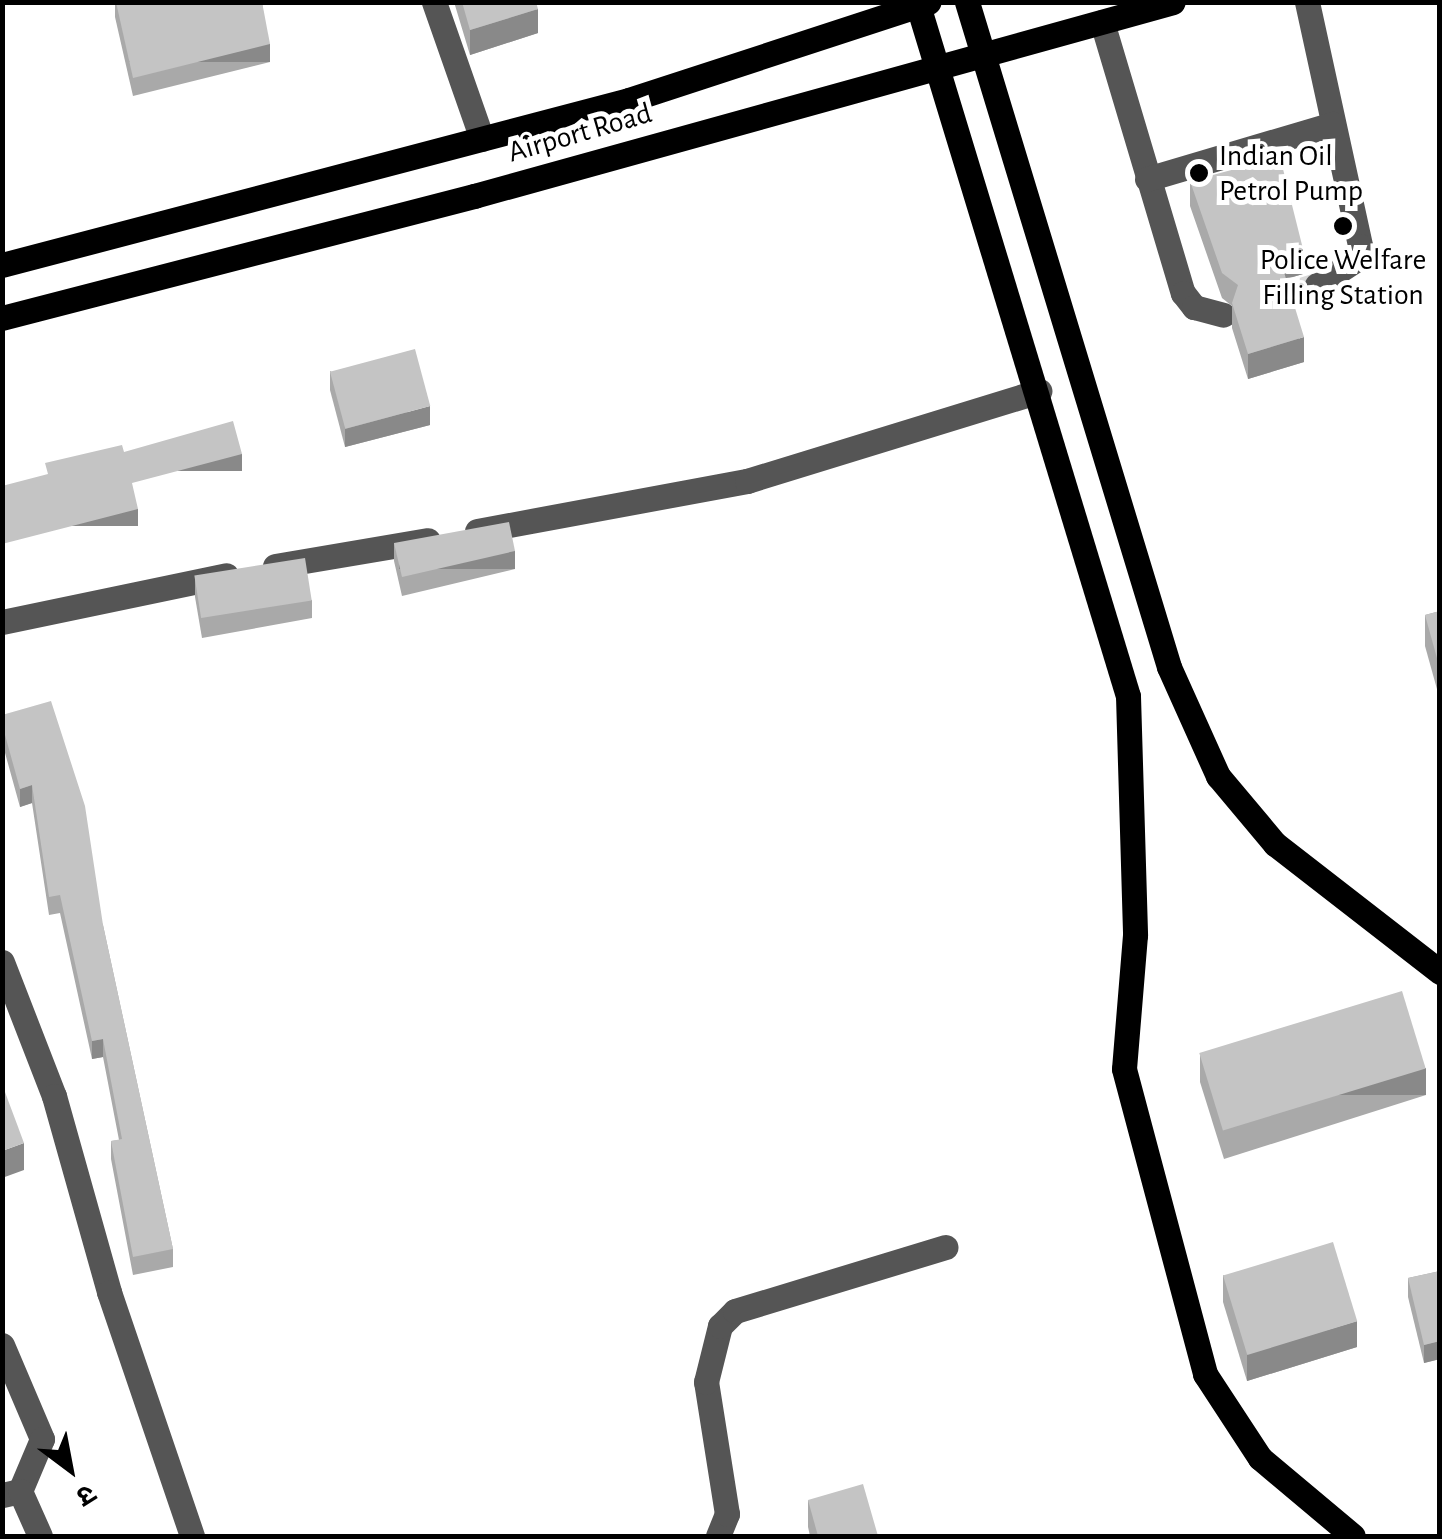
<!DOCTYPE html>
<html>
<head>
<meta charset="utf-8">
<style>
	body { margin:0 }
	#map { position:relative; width:1442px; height:1539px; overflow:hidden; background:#fff; font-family:"Alegreya Sans","Noto Sans Devanagari",sans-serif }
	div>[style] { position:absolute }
	.minor-tunnel>* { height:25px; margin-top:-12.5px; transform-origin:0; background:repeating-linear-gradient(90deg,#d9d9d9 0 25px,transparent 0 37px) }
	.minor>* { height:25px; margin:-12.5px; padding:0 12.5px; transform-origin:12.5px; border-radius:12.5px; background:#555 }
	.major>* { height:25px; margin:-12.5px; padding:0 12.5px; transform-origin:12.5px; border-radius:12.5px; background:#000 }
	.wall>* { inset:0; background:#a9a9a9 }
	.shaded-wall>* { inset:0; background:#898989; transform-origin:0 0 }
	.building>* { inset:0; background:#c4c4c4; transform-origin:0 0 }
	.dots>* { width:28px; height:28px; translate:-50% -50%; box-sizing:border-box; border:5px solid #fff; border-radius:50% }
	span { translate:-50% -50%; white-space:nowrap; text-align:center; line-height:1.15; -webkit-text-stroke:10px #fff; paint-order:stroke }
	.street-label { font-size:30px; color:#000 }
	.poi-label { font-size:30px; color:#000 }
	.left { translate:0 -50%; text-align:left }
	.frame { position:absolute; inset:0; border:5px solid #000; pointer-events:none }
	.north { position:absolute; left:20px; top:1419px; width:100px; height:100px; -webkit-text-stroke:8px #fff; paint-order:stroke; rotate:148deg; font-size:28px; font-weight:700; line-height:40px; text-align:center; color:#000 }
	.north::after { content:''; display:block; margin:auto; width:35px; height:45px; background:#000; clip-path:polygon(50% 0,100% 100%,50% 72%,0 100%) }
</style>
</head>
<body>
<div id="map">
	<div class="minor-tunnel">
		<div style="left:1260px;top:303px;width:60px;rotate:-17.5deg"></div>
	</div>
	<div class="minor">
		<div style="left:434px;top:2px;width:145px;rotate:70.7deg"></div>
		<div style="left:1307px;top:2px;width:250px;rotate:77.7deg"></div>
		<div style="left:1360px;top:246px;width:13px;rotate:103deg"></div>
		<div style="left:1357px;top:259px;width:48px;rotate:147deg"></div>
		<div style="left:1102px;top:22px;width:283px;rotate:73.4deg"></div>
		<div style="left:1183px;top:293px;width:18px;rotate:52deg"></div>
		<div style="left:1194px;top:307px;width:30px;rotate:15deg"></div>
		<div style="left:1147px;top:179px;width:194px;rotate:-16.5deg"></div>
		<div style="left:477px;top:531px;width:275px;rotate:-10.5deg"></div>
		<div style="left:747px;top:481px;width:306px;rotate:-17.1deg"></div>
		<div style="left:275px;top:566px;width:155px;rotate:-9.6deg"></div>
		<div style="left:2px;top:622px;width:229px;rotate:-11.8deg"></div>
		<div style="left:2px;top:962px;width:144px;rotate:68.8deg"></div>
		<div style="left:54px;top:1096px;width:204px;rotate:74.3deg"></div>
		<div style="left:109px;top:1292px;width:258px;rotate:71.2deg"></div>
		<div style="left:2px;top:1345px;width:102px;rotate:66.9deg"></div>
		<div style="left:42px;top:1439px;width:56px;rotate:112.9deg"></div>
		<div style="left:20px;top:1491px;width:18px;rotate:167deg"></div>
		<div style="left:20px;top:1491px;width:49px;rotate:66deg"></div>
		<div style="left:718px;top:1536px;width:24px;rotate:-68deg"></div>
		<div style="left:727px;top:1514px;width:134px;rotate:-99deg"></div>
		<div style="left:706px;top:1382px;width:58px;rotate:-76deg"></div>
		<div style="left:720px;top:1326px;width:21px;rotate:-45deg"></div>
		<div style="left:735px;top:1311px;width:220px;rotate:-16.9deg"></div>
	</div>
	<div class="major">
		<div style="left:917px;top:2px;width:725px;rotate:73.09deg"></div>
		<div style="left:1128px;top:696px;width:239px;rotate:88.3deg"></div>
		<div style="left:1135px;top:935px;width:134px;rotate:94.7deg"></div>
		<div style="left:1124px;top:1069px;width:316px;rotate:75.1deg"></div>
		<div style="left:1205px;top:1374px;width:100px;rotate:56.8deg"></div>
		<div style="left:1260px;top:1458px;width:121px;rotate:40deg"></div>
		<div style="left:967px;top:2px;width:695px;rotate:73.1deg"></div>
		<div style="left:1169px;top:667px;width:120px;rotate:65.8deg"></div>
		<div style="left:1218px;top:776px;width:89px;rotate:50deg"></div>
		<div style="left:1275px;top:844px;width:209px;rotate:37.8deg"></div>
		<div style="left:2px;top:265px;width:648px;rotate:-14.74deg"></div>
		<div style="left:629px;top:100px;width:315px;rotate:-18.1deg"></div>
		<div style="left:2px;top:318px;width:488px;rotate:-14.5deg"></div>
		<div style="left:474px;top:196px;width:725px;rotate:-15.51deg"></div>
	</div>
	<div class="wall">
		<div style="clip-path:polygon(115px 2px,262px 2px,270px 62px,133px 96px,115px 17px)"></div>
		<div style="clip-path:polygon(454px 2px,538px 2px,536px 3px,538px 33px,470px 55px)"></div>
		<div style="clip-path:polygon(1190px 181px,1303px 274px,1286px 279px,1304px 362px,1248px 379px,1232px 328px,1232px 306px,1222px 298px,1190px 206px)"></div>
		<div style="clip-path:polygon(330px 371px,430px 425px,345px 447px,330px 390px)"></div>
		<div style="clip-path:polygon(394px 543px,515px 569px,402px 596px,394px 561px)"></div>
		<div style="clip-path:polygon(195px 578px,312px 600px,312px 618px,202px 638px,195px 597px)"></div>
		<div style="clip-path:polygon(1440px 611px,1440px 700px,1425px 646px,1425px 615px)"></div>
		<div style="clip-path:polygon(2px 715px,103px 925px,173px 1249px,173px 1267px,133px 1275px,111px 1159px,111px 1141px,119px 1140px,103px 1057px,92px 1059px,60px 913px,49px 915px,32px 803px,20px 807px,2px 742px)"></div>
		<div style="clip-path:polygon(1200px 1055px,1426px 1095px,1224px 1159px,1200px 1082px)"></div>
		<div style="clip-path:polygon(1440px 1271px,1440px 1359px,1424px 1363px,1408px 1297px,1408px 1278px)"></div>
		<div style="clip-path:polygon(1223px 1275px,1357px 1347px,1247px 1381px,1223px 1302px)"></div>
		<div style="clip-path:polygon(808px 1500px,878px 1536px,810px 1536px,808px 1527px)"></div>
	</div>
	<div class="shaded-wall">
		<div style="clip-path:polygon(538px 9px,538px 33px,470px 55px,470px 30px)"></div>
		<div style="left:270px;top:44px;width:18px;height:141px;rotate:90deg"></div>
		<div style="clip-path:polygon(1303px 249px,1303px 274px,1279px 281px,1279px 256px)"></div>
		<div style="clip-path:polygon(1304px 337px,1304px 362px,1248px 379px,1248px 354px)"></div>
		<div style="clip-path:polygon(430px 406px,430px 425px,345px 447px,345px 429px)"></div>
		<div style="left:242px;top:454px;width:17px;height:114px;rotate:90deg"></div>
		<div style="left:138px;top:509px;width:17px;height:140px;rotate:90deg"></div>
		<div style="left:515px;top:551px;width:18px;height:116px;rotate:90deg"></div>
		<div style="clip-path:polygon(32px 785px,32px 803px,20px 807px,20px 789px)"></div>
		<div style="clip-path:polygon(103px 1039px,103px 1057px,92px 1059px,92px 1041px)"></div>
		<div style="left:1426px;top:1068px;width:27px;height:212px;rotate:90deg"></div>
		<div style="clip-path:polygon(24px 1143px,24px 1170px,2px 1178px,2px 1151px)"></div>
		<div style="clip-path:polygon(1357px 1321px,1357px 1347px,1247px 1381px,1247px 1354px)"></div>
		<div style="clip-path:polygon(1440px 1341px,1440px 1359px,1424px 1363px,1424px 1345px)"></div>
	</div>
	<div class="building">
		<div style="clip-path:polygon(116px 2px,262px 2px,270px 44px,133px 78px)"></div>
		<div style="clip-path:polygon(462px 2px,536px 2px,538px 9px,470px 30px)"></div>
		<div style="clip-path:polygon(1280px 157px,1303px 249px,1279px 256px,1304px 337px,1248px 354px,1232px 303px,1238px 285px,1222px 273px,1190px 181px)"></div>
		<div style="left:415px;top:349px;width:59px;height:88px;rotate:75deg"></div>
		<div style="clip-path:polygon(233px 421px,242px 454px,132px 483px,138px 509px,2px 544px,2px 486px,48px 474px,45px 463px,122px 445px,124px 452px)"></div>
		<div style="clip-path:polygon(509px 522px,515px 551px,402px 577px,394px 543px)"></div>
		<div style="left:305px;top:558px;width:43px;height:112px;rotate:81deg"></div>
		<div style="clip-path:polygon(1440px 611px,1440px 669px,1425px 615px)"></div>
		<div style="clip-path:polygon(51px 701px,85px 806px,103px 925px,173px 1249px,133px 1257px,111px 1141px,122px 1139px,103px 1039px,92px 1041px,60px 895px,49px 897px,32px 785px,20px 789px,2px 724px,2px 715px)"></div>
		<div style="left:1402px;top:991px;width:81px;height:212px;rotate:73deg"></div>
		<div style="clip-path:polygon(2px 1084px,24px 1143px,2px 1151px)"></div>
		<div style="left:1333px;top:1242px;width:83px;height:115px;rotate:73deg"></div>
		<div style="clip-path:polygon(1440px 1271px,1440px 1341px,1424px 1345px,1408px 1278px)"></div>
		<div style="clip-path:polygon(863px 1484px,878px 1536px,818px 1536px,808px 1500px)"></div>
	</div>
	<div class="dots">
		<div style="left:1199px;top:173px;background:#000"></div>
		<div style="left:1343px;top:226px;background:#000"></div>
	</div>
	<div class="street-label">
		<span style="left:580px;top:133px;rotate:-16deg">Airport Road</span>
	</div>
	<div class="poi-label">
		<span class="left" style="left:1219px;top:173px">Indian Oil<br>Petrol Pump</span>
		<span style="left:1343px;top:277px">Police Welfare<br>Filling Station</span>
	</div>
	<div class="frame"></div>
	<div class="north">उ</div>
</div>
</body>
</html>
